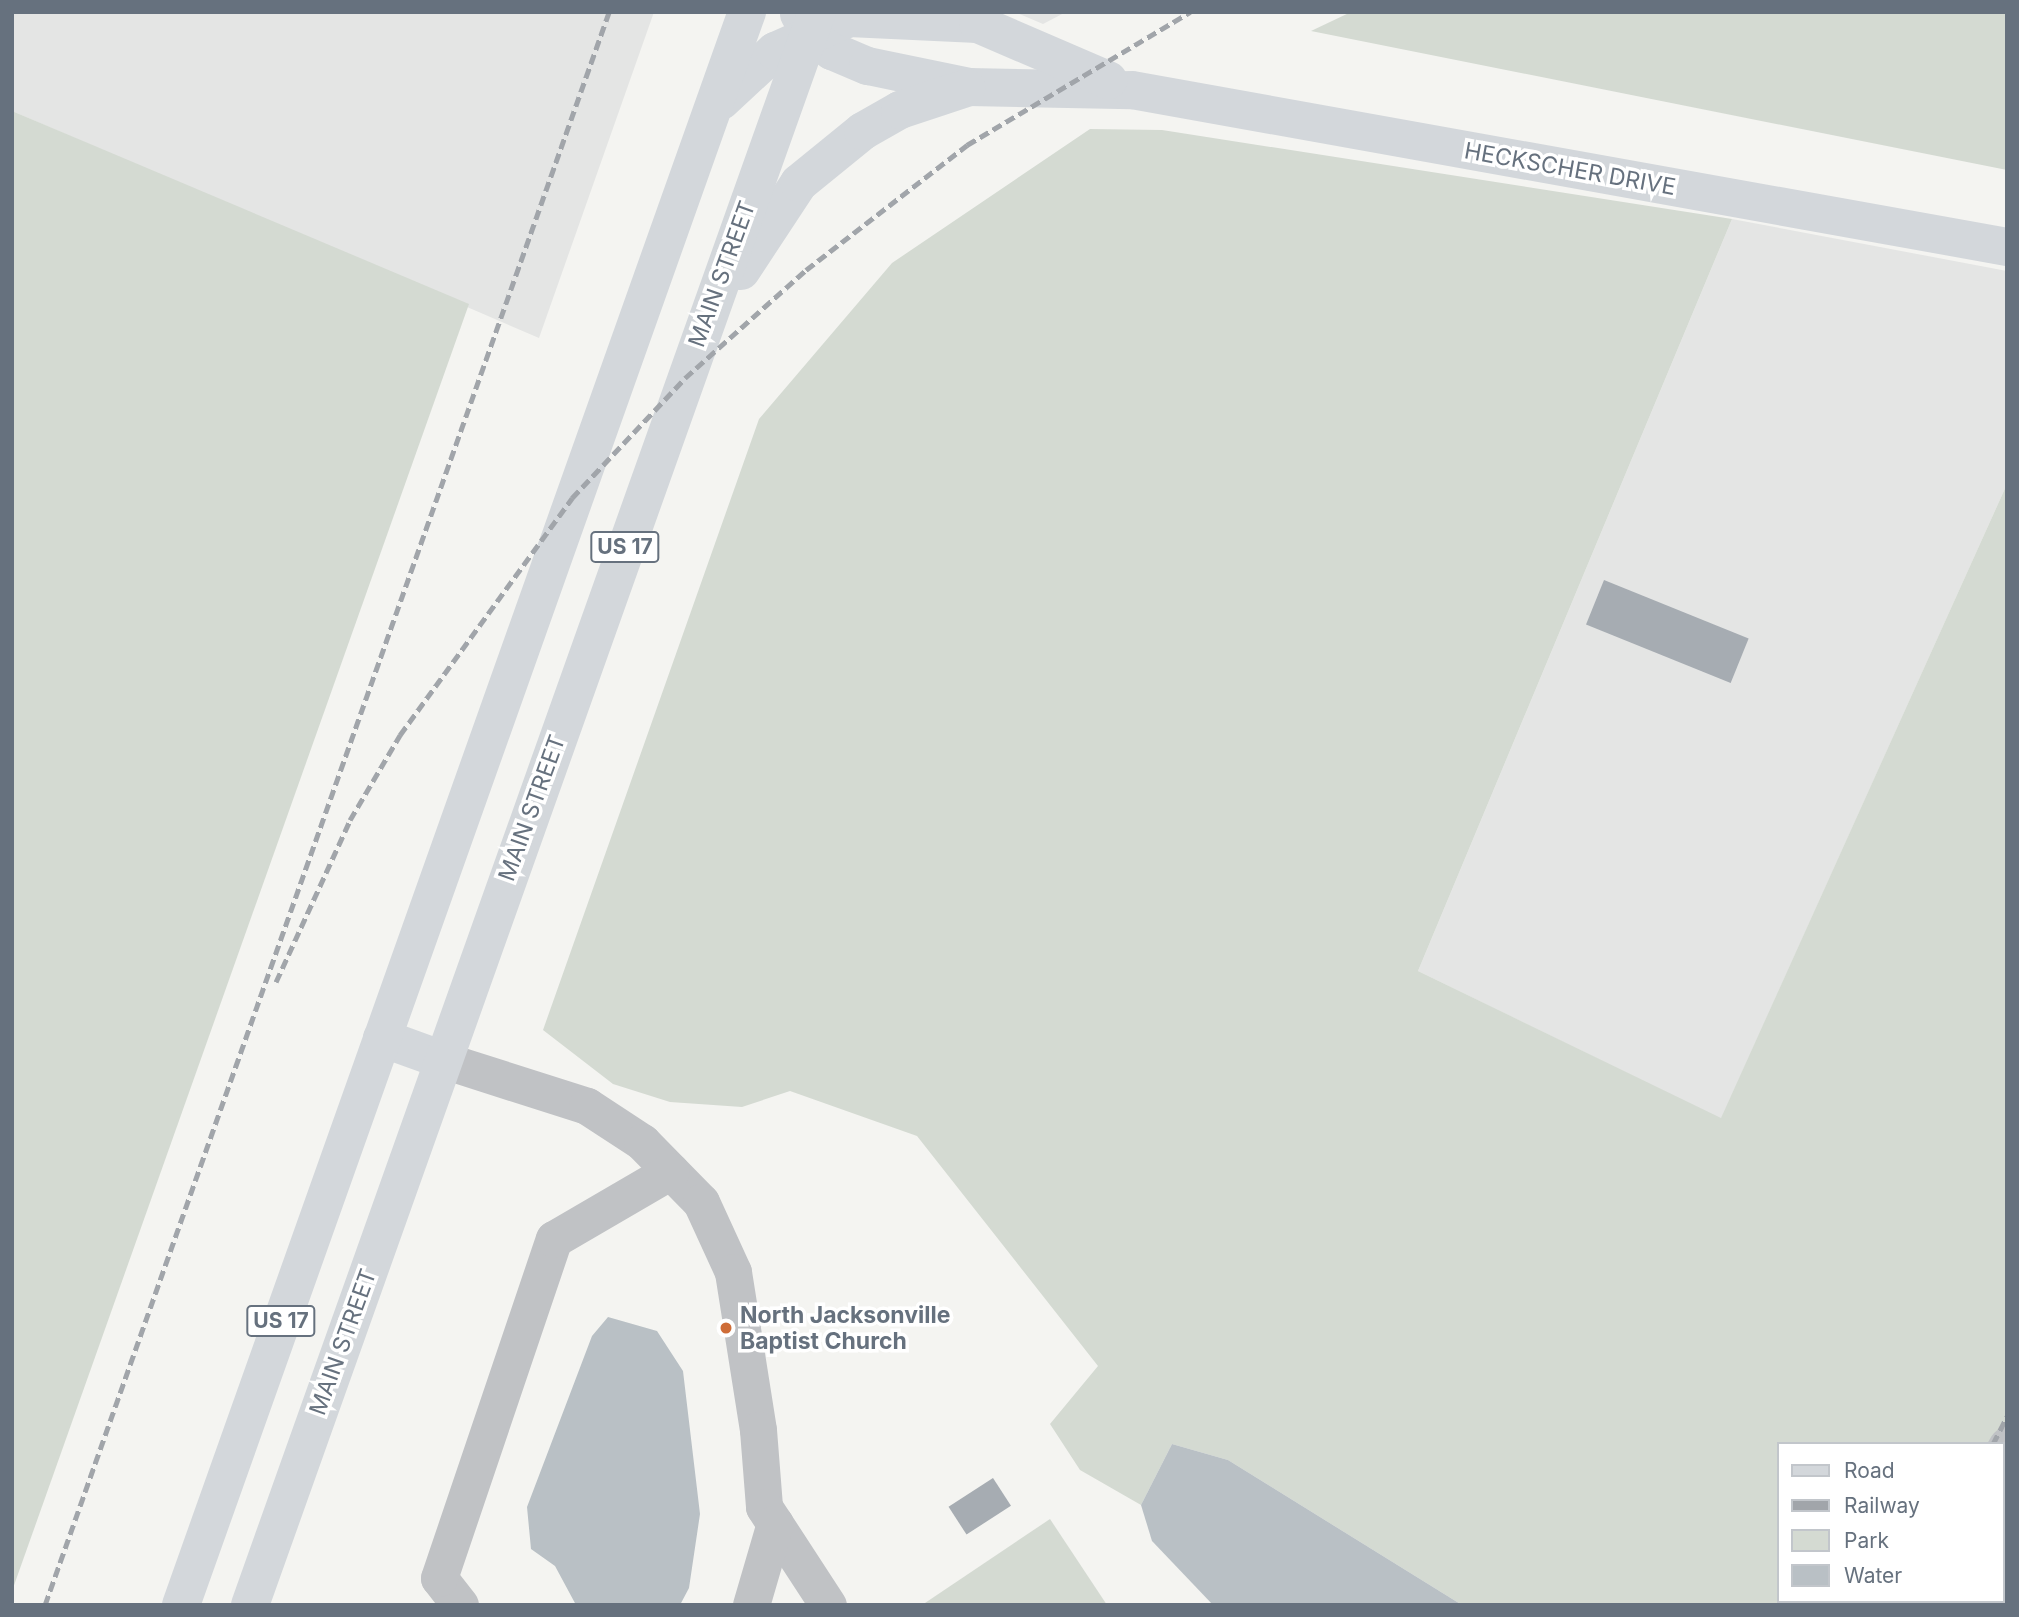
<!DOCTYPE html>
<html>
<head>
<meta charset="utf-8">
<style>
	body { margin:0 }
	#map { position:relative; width:2019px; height:1617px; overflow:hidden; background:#f4f4f1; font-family:Inter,sans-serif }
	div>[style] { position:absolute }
	.built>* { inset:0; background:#e4e5e4 }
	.green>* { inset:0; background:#d4dad2 }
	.water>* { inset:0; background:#b9c0c5 }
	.building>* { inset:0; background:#a6acb2; transform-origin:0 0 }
	.minor>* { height:37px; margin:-18.5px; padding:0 18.5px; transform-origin:18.5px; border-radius:18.5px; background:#c0c2c5 }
	.major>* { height:38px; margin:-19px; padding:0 19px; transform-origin:19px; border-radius:19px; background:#d3d7db }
	.rail>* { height:5px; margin-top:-2.5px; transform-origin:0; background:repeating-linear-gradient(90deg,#a1a5aa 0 10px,transparent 0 15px) }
	.dots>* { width:19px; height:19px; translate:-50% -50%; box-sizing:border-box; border:4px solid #fff; border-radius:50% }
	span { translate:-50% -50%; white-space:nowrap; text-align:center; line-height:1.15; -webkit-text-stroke:7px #fff; paint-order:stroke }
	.shield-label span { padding:2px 5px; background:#fff; border:2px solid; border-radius:5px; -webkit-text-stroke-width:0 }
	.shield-label { font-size:21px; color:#66717e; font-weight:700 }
	.street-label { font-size:23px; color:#66717e }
	.poi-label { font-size:23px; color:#66717e; font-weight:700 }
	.left { translate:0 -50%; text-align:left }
	.frame { position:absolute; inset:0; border:14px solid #66717e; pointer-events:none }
	.legend { position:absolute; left:1777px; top:1442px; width:228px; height:161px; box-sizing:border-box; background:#fff; border:2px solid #c2c6cb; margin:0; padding:9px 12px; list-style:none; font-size:21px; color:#66717e }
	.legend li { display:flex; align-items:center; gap:14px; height:35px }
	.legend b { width:35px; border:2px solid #c2c6cb }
</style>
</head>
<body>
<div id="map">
	<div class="built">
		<div style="clip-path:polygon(12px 12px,654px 12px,539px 338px,12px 111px)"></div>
		<div style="clip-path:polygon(1015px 12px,1066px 12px,1043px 24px)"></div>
		<div style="clip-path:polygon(1732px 219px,2007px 271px,2007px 484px,1721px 1119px,1418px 971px)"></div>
	</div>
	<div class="green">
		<div style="clip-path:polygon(1351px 12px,2007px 12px,2007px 170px,1311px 31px)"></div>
		<div style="clip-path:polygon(12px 111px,469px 304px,12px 1591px)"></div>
		<div style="clip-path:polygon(evenodd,1090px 129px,1162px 130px,1732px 219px,1418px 971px,1721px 1118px,2007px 484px,2007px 1605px,1462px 1605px,1228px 1460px,1172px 1444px,1141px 1505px,1080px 1470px,1050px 1424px,1098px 1366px,917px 1136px,790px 1091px,742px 1107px,670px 1102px,613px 1084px,543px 1030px,759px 419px,892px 263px,1090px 129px,1779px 1444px,2003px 1444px,2003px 1601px,1779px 1601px,1779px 1444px)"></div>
		<div style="clip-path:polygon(1050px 1519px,1107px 1605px,922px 1605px)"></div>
	</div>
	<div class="water">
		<div style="clip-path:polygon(608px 1317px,657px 1331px,683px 1371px,700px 1514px,689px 1588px,680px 1605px,576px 1605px,555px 1566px,531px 1549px,527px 1507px,592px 1336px)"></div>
		<div style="clip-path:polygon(1172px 1444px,1228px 1460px,1462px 1605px,1213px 1605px,1152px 1541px,1141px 1505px)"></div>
	</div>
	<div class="building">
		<div style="left:1604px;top:580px;width:156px;height:48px;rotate:22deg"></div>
		<div style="left:993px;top:1478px;width:33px;height:53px;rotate:57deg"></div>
	</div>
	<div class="minor">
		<div style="left:443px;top:1060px;width:151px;rotate:17.7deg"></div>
		<div style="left:587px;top:1106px;width:66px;rotate:33.2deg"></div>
		<div style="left:642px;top:1142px;width:84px;rotate:45.5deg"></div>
		<div style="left:701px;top:1202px;width:77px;rotate:65.4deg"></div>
		<div style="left:733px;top:1272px;width:160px;rotate:81deg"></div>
		<div style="left:758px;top:1430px;width:77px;rotate:85.5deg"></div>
		<div style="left:764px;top:1507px;width:117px;rotate:56.9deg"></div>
		<div style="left:2003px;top:1452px;width:8px;rotate:-60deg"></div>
		<div style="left:460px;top:1605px;width:34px;rotate:-128deg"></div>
		<div style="left:439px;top:1578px;width:358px;rotate:-71.3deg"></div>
		<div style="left:554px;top:1239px;width:135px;rotate:-30.2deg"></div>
		<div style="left:751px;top:1605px;width:85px;rotate:-73.7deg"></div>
		<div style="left:1927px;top:1605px;width:4px;rotate:-63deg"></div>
	</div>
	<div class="major">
		<div style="left:799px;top:14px;width:23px;rotate:61deg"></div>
		<div style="left:810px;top:34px;width:28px;rotate:38deg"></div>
		<div style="left:832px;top:51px;width:39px;rotate:23deg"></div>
		<div style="left:868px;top:66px;width:103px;rotate:11.7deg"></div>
		<div style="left:969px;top:87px;width:163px;rotate:1.1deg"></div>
		<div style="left:1132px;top:90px;width:889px;rotate:10.17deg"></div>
		<div style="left:721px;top:101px;width:74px;rotate:-42.8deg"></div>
		<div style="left:775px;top:51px;width:81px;rotate:-24deg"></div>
		<div style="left:849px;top:18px;width:129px;rotate:2.7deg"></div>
		<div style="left:978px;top:24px;width:142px;rotate:23.3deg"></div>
		<div style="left:741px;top:271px;width:105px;rotate:-56.6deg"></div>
		<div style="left:799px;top:183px;width:82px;rotate:-39.1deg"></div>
		<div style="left:863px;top:131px;width:43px;rotate:-29.6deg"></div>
		<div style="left:900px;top:110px;width:70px;rotate:-18.4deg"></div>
		<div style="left:382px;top:1038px;width:65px;rotate:19.8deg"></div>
		<div style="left:181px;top:1605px;width:1691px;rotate:-70.44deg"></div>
		<div style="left:250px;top:1605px;width:1691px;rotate:-70.41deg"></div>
	</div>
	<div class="rail">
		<div style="left:276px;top:982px;width:178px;rotate:-65.4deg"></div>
		<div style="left:350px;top:820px;width:99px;rotate:-59.5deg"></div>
		<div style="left:400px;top:735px;width:293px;rotate:-54deg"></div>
		<div style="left:572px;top:498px;width:165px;rotate:-46.7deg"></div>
		<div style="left:685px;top:378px;width:162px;rotate:-41.8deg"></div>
		<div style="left:806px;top:270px;width:204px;rotate:-37.8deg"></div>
		<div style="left:967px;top:145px;width:260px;rotate:-30.8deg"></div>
		<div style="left:1993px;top:1444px;width:31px;rotate:-63deg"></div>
		<div style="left:45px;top:1605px;width:1690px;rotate:-70.5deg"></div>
		<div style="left:1913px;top:1605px;width:4px;rotate:-63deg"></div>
	</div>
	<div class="dots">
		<div style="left:726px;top:1328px;background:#ce6c37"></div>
	</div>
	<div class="shield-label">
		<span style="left:625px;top:547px">US 17</span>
		<span style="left:281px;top:1321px">US 17</span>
	</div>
	<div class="street-label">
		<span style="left:1570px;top:169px;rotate:10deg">HECKSCHER DRIVE</span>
		<span style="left:722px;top:274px;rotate:-70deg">MAIN STREET</span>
		<span style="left:532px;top:808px;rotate:-70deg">MAIN STREET</span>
		<span style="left:343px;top:1342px;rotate:-70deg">MAIN STREET</span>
	</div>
	<div class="poi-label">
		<span class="left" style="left:740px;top:1328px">North Jacksonville<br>Baptist Church</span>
	</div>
	<div class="frame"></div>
	<ul class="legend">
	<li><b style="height:9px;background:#d3d7db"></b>Road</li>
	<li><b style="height:9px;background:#a1a5aa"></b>Railway</li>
	<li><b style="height:19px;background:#d4dad2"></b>Park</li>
	<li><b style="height:19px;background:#b9c0c5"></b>Water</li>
	</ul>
</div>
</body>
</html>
